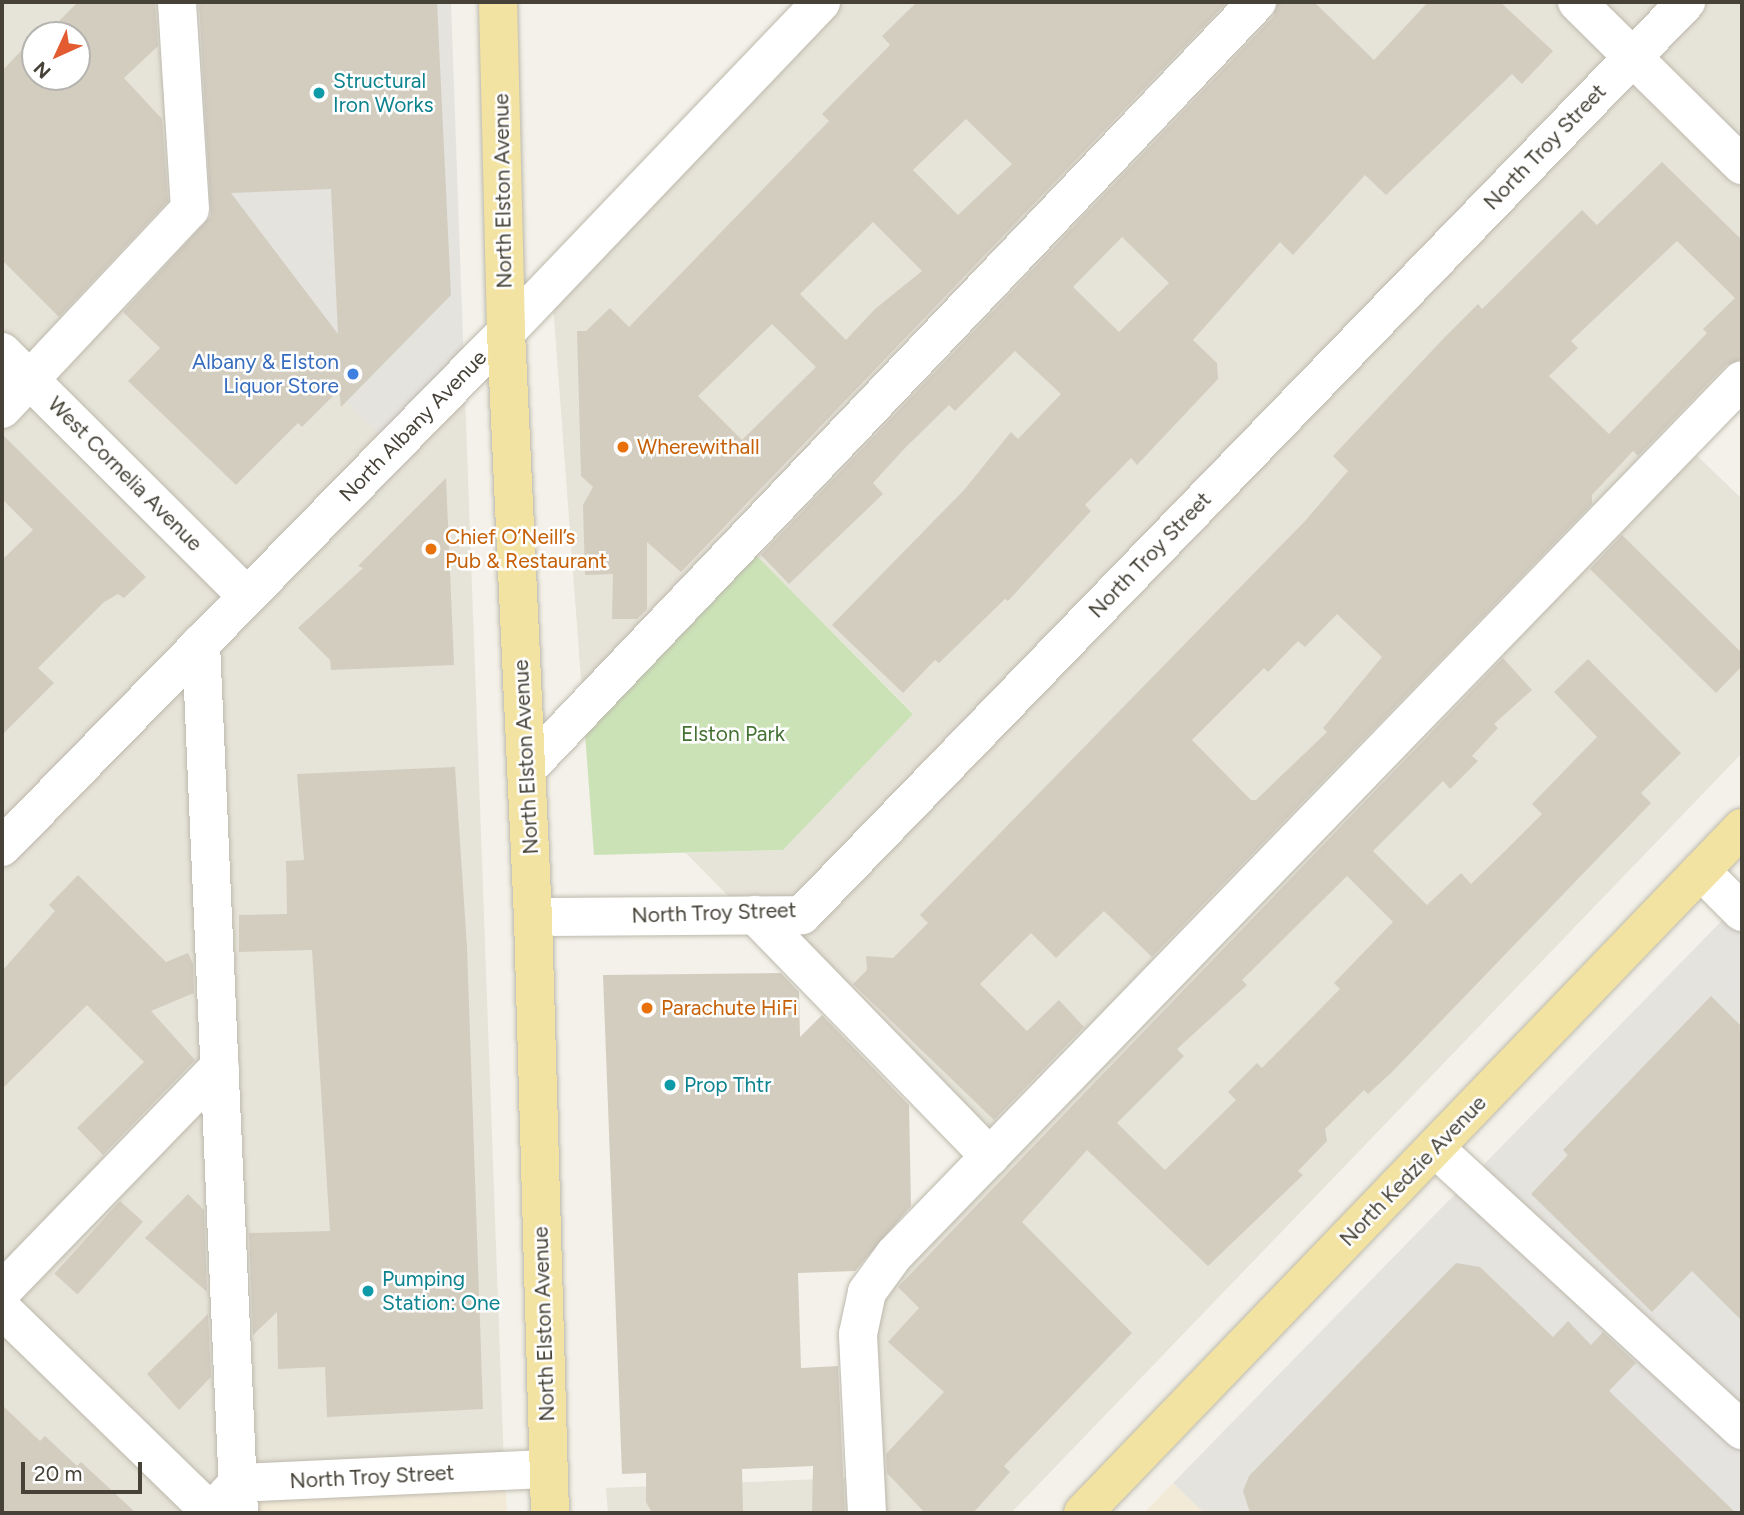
<!DOCTYPE html>
<html>
<head>
<meta charset="utf-8">
<style>
	body { margin:0 }
	#map { position:relative; width:1744px; height:1515px; overflow:hidden; background:#f3f1e9; font-family:Figtree,sans-serif }
	div>[style] { position:absolute }
	.residential>* { inset:0; background:#e6e3d8 }
	.commercial>* { inset:0; background:#f2e9d7 }
	.industrial>* { inset:0; background:#e5e3de }
	.green>* { inset:0; background:#cbe2b7 }
	.parking>* { inset:0; background:#e5e3e0 }
	.building>* { inset:0; background:#d3cdc0; transform-origin:0 0 }
	.roads { filter:drop-shadow(0 0 2px #bdb9ad) drop-shadow(0 0 2px #bdb9ad) }
	.minor>* { height:38px; margin:-19px; padding:0 19px; transform-origin:19px; border-radius:19px; background:#fff }
	.major>* { height:38px; margin:-19px; padding:0 19px; transform-origin:19px; border-radius:19px; background:#f3e3a2 }
	.dots>* { width:19px; height:19px; translate:-50% -50%; box-sizing:border-box; border:4px solid #fff; border-radius:50% }
	span { translate:-50% -50%; white-space:nowrap; text-align:center; line-height:1.15; -webkit-text-stroke:5px #fff; paint-order:stroke }
	.culture-label { font-size:21px; color:#0d838f }
	.left { translate:0 -50%; text-align:left }
	.street-label { font-size:21px; color:#464238 }
	.shop-label { font-size:21px; color:#366cbe }
	.right { translate:-100% -50%; text-align:right }
	.food-label { font-size:21px; color:#c56008 }
	.park-label { font-size:21px; color:#447132 }
	.frame { position:absolute; inset:0; border:4px solid #464238; pointer-events:none }
	.north { position:absolute; left:21px; top:21px; width:70px; height:70px; box-sizing:border-box; background:#fff; border:2px solid #b5b3af; border-radius:50%; rotate:225deg; font-size:19px; font-weight:700; line-height:28px; text-align:center; color:#464238 }
	.north::after { content:''; display:block; margin:auto; width:24px; height:32px; background:#e25b31; clip-path:polygon(50% 0,100% 100%,50% 72%,0 100%) }
	.scale { position:absolute; left:21px; top:1462px; width:121px; height:32px; box-sizing:border-box; border:4px solid #464238; border-top:0; padding-left:9px; font-size:21px; line-height:24px; white-space:nowrap; color:#464238; -webkit-text-stroke:5px #fff; paint-order:stroke }
</style>
</head>
<body>
<div id="map">
	<div class="residential">
		<div style="clip-path:polygon(evenodd,2px 2px,175px 2px,464px 368px,504px 1466px,234px 1513px,2px 1513px,2px 2px,35px 35px,77px 35px,77px 77px,35px 77px,35px 35px)"></div>
		<div style="clip-path:polygon(812px 2px,1742px 2px,1742px 390px,1688px 447px,1742px 499px,1742px 753px,1011px 1513px,608px 1513px,606px 1488px,869px 1477px,877px 1290px,993px 1166px,686px 853px,783px 850px,913px 713px,750px 550px,584px 719px,551px 277px)"></div>
	</div>
	<div class="commercial">
		<div style="clip-path:polygon(504px 1466px,507px 1513px,234px 1513px,232px 1480px)"></div>
		<div style="clip-path:polygon(1173px 1483px,1204px 1513px,1144px 1513px)"></div>
	</div>
	<div class="industrial">
		<div style="clip-path:polygon(175px 2px,451px 2px,464px 368px,390px 445px,168px 225px,185px 207px)"></div>
		<div style="clip-path:polygon(1742px 900px,1742px 1513px,1204px 1513px,1173px 1483px)"></div>
	</div>
	<div class="green">
		<div style="clip-path:polygon(750px 549px,913px 714px,783px 850px,594px 855px,584px 719px)"></div>
	</div>
	<div class="parking">
		<div style="clip-path:polygon(1742px 964px,1742px 1008px,1720px 986px)"></div>
		<div style="clip-path:polygon(1742px 1333px,1742px 1513px,1736px 1513px,1609px 1391px,1651px 1348px,1698px 1390px)"></div>
	</div>
	<div class="building">
		<div style="clip-path:polygon(78px 2px,155px 2px,158px 46px,124px 78px,162px 119px,168px 201px,59px 317px,2px 260px,2px 71px,33px 38px,35px 77px,77px 77px,77px 35px,45px 35px)"></div>
		<div style="clip-path:polygon(evenodd,199px 2px,437px 2px,451px 295px,341px 407px,339px 390px,302px 427px,298px 423px,236px 485px,128px 381px,160px 348px,123px 312px,211px 216px,199px 2px,331px 189px,338px 334px,231px 193px,331px 189px)"></div>
		<div style="clip-path:polygon(evenodd,917px 2px,1227px 2px,681px 572px,647px 542px,647px 609px,637px 619px,612px 619px,613px 574px,585px 575px,583px 505px,593px 487px,581px 476px,577px 331px,586px 331px,610px 308px,629px 327px,829px 121px,822px 114px,890px 45px,882px 36px,917px 2px,966px 119px,1012px 164px,958px 215px,913px 170px,966px 119px,917px 2px,873px 222px,922px 271px,875px 309px,846px 340px,800px 294px,873px 222px,917px 2px,772px 324px,816px 367px,742px 440px,698px 396px,772px 324px)"></div>
		<div style="clip-path:polygon(evenodd,1278px 2px,1314px 2px,1374px 60px,1428px 2px,1500px 2px,1553px 51px,1522px 84px,1512px 74px,1386px 195px,1365px 175px,1293px 255px,1280px 242px,1193px 340px,1217px 363px,1218px 379px,1137px 465px,1131px 458px,1085px 505px,1091px 511px,1008px 601px,1005px 599px,939px 663px,935px 660px,903px 693px,832px 625px,964px 490px,1011px 432px,1018px 439px,1061px 394px,1015px 351px,955px 411px,949px 405px,905px 448px,873px 483px,883px 494px,789px 584px,761px 555px,1273px 17px,1278px 2px,1122px 237px,1169px 283px,1119px 332px,1073px 287px,1122px 237px)"></div>
		<div style="clip-path:polygon(evenodd,1662px 162px,1742px 240px,1742px 359px,1726px 365px,1638px 456px,1633px 451px,1592px 495px,1592px 504px,1152px 957px,1104px 911px,1056px 958px,1031px 933px,980px 984px,1027px 1031px,1059px 1000px,1084px 1027px,994px 1120px,853px 984px,867px 970px,866px 956px,893px 958px,928px 923px,920px 915px,1305px 521px,1348px 471px,1333px 456px,1443px 339px,1478px 304px,1482px 309px,1582px 210px,1597px 225px,1662px 162px,1677px 241px,1735px 298px,1703px 329px,1707px 333px,1609px 434px,1549px 376px,1578px 348px,1571px 341px,1677px 241px,1662px 162px,1337px 614px,1382px 657px,1323px 728px,1327px 732px,1256px 800px,1251px 800px,1192px 740px,1264px 668px,1268px 672px,1298px 641px,1305px 647px,1337px 614px)"></div>
		<div style="clip-path:polygon(2px 434px,146px 577px,124px 598px,118px 594px,104px 602px,38px 668px,54px 683px,2px 735px,2px 560px,33px 530px,2px 499px)"></div>
		<div style="clip-path:polygon(446px 478px,454px 665px,331px 670px,330px 660px,298px 628px,363px 568px,358px 566px)"></div>
		<div style="clip-path:polygon(1622px 535px,1742px 653px,1742px 666px,1716px 693px,1590px 569px)"></div>
		<div style="clip-path:polygon(evenodd,1503px 658px,1532px 690px,1494px 724px,1498px 728px,1472px 756px,1478px 761px,1450px 789px,1443px 781px,1373px 851px,1427px 905px,1461px 873px,1471px 884px,1506px 850px,1542px 814px,1532px 804px,1597px 737px,1554px 692px,1588px 659px,1681px 753px,1641px 793px,1651px 803px,1392px 1072px,1368px 1094px,1364px 1090px,1325px 1129px,1327px 1141px,1298px 1171px,1303px 1175px,1208px 1266px,1087px 1150px,1022px 1222px,1132px 1333px,1004px 1466px,1010px 1472px,973px 1513px,925px 1513px,887px 1473px,886px 1454px,944px 1392px,888px 1342px,919px 1308px,898px 1287px,1503px 658px,1347px 876px,1393px 922px,1334px 983px,1340px 989px,1262px 1068px,1257px 1063px,1228px 1092px,1236px 1100px,1165px 1170px,1117px 1123px,1184px 1056px,1177px 1049px,1247px 985px,1242px 980px,1347px 876px)"></div>
		<div style="clip-path:polygon(455px 767px,467px 947px,483px 1409px,327px 1417px,325px 1367px,278px 1369px,277px 1312px,253px 1335px,249px 1233px,330px 1231px,312px 950px,239px 952px,239px 915px,287px 914px,286px 861px,304px 860px,297px 774px)"></div>
		<div style="clip-path:polygon(78px 875px,166px 962px,188px 953px,193px 964px,194px 993px,151px 1011px,195px 1060px,103px 1155px,77px 1128px,144px 1062px,87px 1005px,2px 1089px,2px 971px,55px 911px,49px 905px)"></div>
		<div style="clip-path:polygon(781px 973px,799px 992px,800px 1037px,822px 1015px,909px 1105px,911px 1206px,855px 1271px,798px 1273px,801px 1368px,838px 1366px,845px 1513px,812px 1513px,813px 1466px,742px 1469px,743px 1513px,652px 1513px,646px 1502px,646px 1473px,622px 1474px,603px 975px)"></div>
		<div style="clip-path:polygon(1711px 996px,1742px 1027px,1742px 1321px,1692px 1271px,1652px 1312px,1531px 1194px,1568px 1155px,1563px 1150px)"></div>
		<div style="clip-path:polygon(188px 1194px,204px 1210px,207px 1292px,145px 1238px)"></div>
		<div style="left:120px;top:1201px;width:31px;height:98px;rotate:42deg"></div>
		<div style="clip-path:polygon(1456px 1263px,1480px 1267px,1553px 1337px,1568px 1321px,1591px 1345px,1603px 1332px,1636px 1363px,1609px 1391px,1736px 1513px,1250px 1513px,1243px 1491px,1249px 1476px)"></div>
		<div style="clip-path:polygon(208px 1314px,211px 1377px,179px 1410px,147px 1374px)"></div>
		<div style="clip-path:polygon(2px 1405px,40px 1441px,45px 1436px,77px 1466px,81px 1462px,136px 1513px,2px 1513px)"></div>
	</div>
	<div class="roads">
		<div class="minor">
			<div style="left:1577px;top:2px;width:232px;rotate:44.7deg"></div>
			<div style="left:2px;top:352px;width:346px;rotate:44.9deg"></div>
			<div style="left:2px;top:409px;width:274px;rotate:-46.8deg"></div>
			<div style="left:190px;top:209px;width:207px;rotate:-93.6deg"></div>
			<div style="left:201px;top:643px;width:871px;rotate:87.5deg"></div>
			<div style="left:527px;top:769px;width:1059px;rotate:-46.42deg"></div>
			<div style="left:2px;top:847px;width:721px;rotate:-45.62deg"></div>
			<div style="left:506px;top:332px;width:456px;rotate:-46.3deg"></div>
			<div style="left:1701px;top:871px;width:58px;rotate:45deg"></div>
			<div style="left:755px;top:915px;width:337px;rotate:45.8deg"></div>
			<div style="left:533px;top:917px;width:269px;rotate:-0.4deg"></div>
			<div style="left:802px;top:915px;width:1271px;rotate:-45.92deg"></div>
			<div style="left:1435px;top:1148px;width:417px;rotate:42.6deg"></div>
			<div style="left:2px;top:1291px;width:313px;rotate:-45.9deg"></div>
			<div style="left:2px;top:1309px;width:291px;rotate:44.2deg"></div>
			<div style="left:210px;top:1513px;width:41px;rotate:-47deg"></div>
			<div style="left:238px;top:1483px;width:310px;rotate:-2.6deg"></div>
			<div style="left:867px;top:1513px;width:179px;rotate:-92.9deg"></div>
			<div style="left:858px;top:1334px;width:43px;rotate:-77.9deg"></div>
			<div style="left:867px;top:1292px;width:46px;rotate:-53.9deg"></div>
			<div style="left:894px;top:1255px;width:1218px;rotate:-45.9deg"></div>
		</div>
		<div class="major">
			<div style="left:498px;top:2px;width:330px;rotate:88.6deg"></div>
			<div style="left:506px;top:332px;width:586px;rotate:87.36deg"></div>
			<div style="left:533px;top:917px;width:596px;rotate:88.37deg"></div>
			<div style="left:1083px;top:1513px;width:951px;rotate:-46.11deg"></div>
		</div>
	</div>
	<div class="dots">
		<div style="left:319px;top:93px;background:#0f9aa8"></div>
		<div style="left:353px;top:374px;background:#3f7fe0"></div>
		<div style="left:623px;top:447px;background:#e8710a"></div>
		<div style="left:431px;top:549px;background:#e8710a"></div>
		<div style="left:647px;top:1008px;background:#e8710a"></div>
		<div style="left:670px;top:1085px;background:#0f9aa8"></div>
		<div style="left:368px;top:1291px;background:#0f9aa8"></div>
	</div>
	<div class="culture-label">
		<span class="left" style="left:333px;top:93px">Structural<br>Iron Works</span>
		<span class="left" style="left:684px;top:1085px">Prop Thtr</span>
		<span class="left" style="left:382px;top:1291px">Pumping<br>Station: One</span>
	</div>
	<div class="street-label">
		<span style="left:1545px;top:147px;rotate:-46deg">North Troy Street</span>
		<span style="left:503px;top:191px;rotate:-91deg">North Elston Avenue</span>
		<span style="left:413px;top:426px;rotate:-46deg">North Albany Avenue</span>
		<span style="left:125px;top:474px;rotate:45deg">West Cornelia Avenue</span>
		<span style="left:1150px;top:555px;rotate:-46deg">North Troy Street</span>
		<span style="left:526px;top:757px;rotate:-93deg">North Elston Avenue</span>
		<span style="left:714px;top:913px;rotate:-2deg">North Troy Street</span>
		<span style="left:1413px;top:1171px;rotate:-46deg">North Kedzie Avenue</span>
		<span style="left:544px;top:1324px;rotate:-92deg">North Elston Avenue</span>
		<span style="left:372px;top:1477px;rotate:-3deg">North Troy Street</span>
	</div>
	<div class="shop-label">
		<span class="right" style="left:339px;top:374px">Albany &amp; Elston<br>Liquor Store</span>
	</div>
	<div class="food-label">
		<span class="left" style="left:637px;top:447px">Wherewithall</span>
		<span class="left" style="left:445px;top:549px">Chief O’Neill’s<br>Pub &amp; Restaurant</span>
		<span class="left" style="left:661px;top:1008px">Parachute HiFi</span>
	</div>
	<div class="park-label">
		<span style="left:733px;top:734px">Elston Park</span>
	</div>
	<div class="frame"></div>
	<div class="north">N</div>
	<div class="scale">20 m</div>
</div>
</body>
</html>
